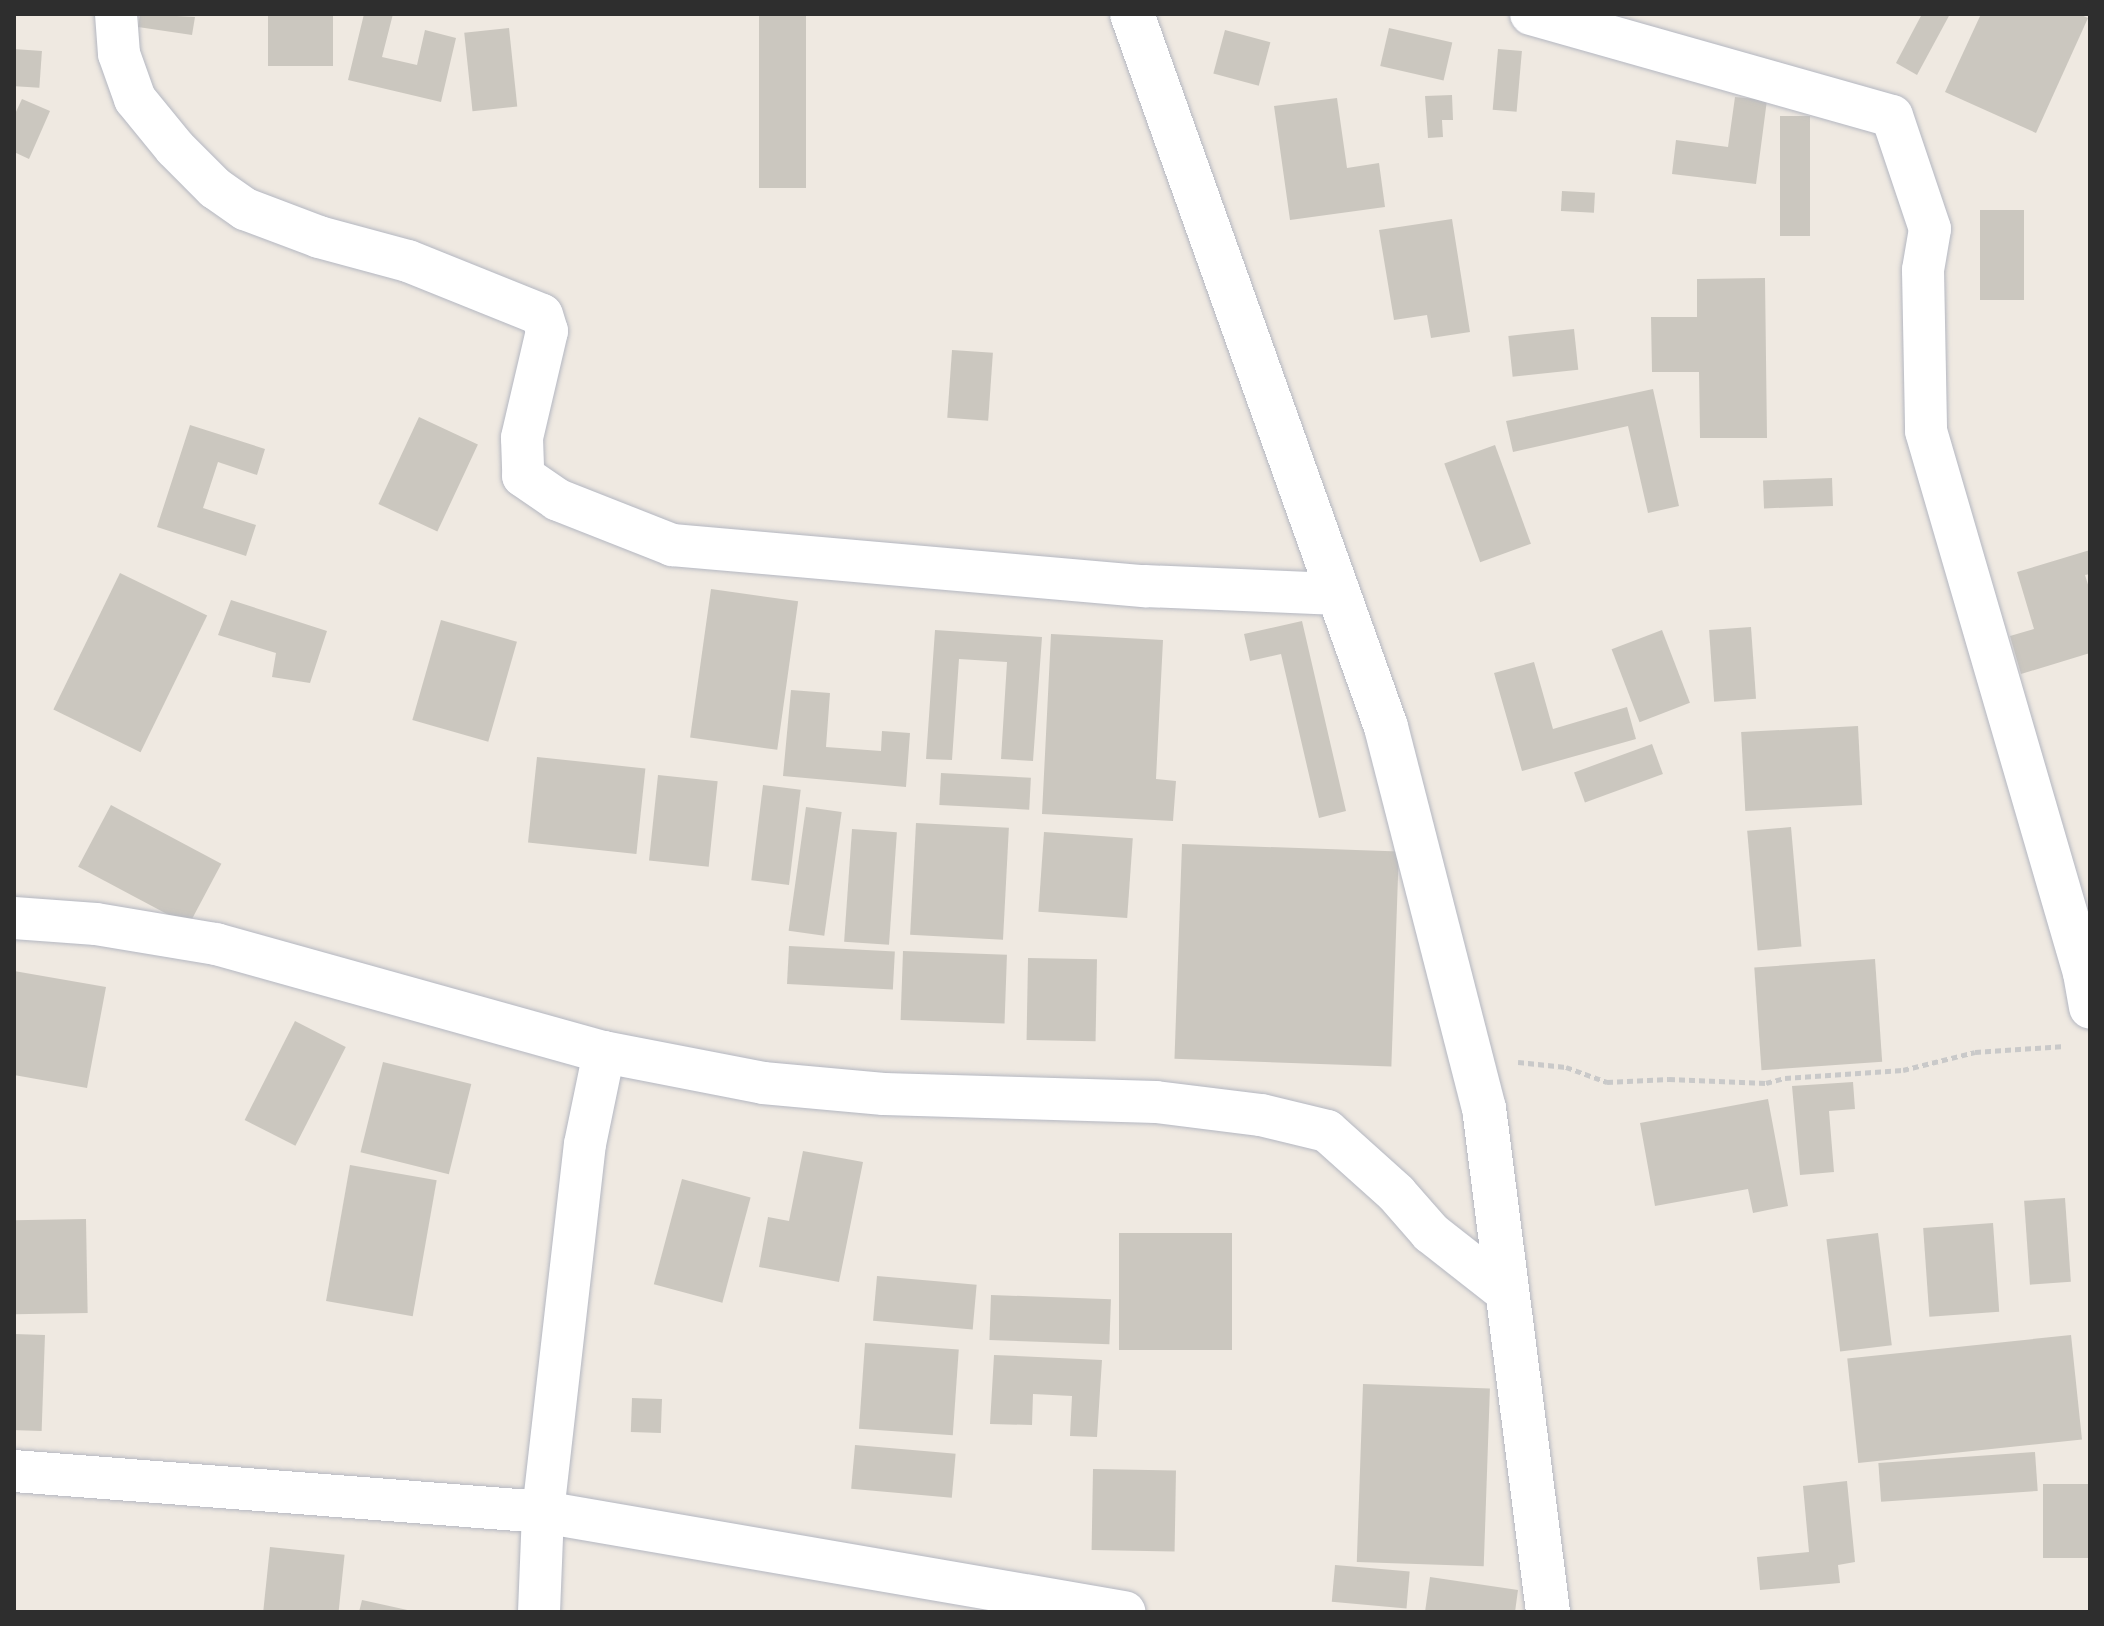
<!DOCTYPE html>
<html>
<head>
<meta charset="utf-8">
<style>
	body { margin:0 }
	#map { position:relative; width:2104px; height:1626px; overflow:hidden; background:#efe9e1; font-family:"Roboto Condensed",sans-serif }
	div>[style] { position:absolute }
	.building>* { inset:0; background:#cbc7bf; transform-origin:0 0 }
	.path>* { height:5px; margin-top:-2.5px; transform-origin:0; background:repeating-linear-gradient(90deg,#c9c9c9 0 6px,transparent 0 10px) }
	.roads { filter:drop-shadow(0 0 2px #b4b7c1) drop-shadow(0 0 2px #b4b7c1) }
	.minor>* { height:42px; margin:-21px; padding:0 21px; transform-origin:21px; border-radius:21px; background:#fff }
	.tertiary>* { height:44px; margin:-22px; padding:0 22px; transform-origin:22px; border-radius:22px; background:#fff }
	span { translate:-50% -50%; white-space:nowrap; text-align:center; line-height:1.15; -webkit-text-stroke:6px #fff; paint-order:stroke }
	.frame { position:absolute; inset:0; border:16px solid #2e2e2e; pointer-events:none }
</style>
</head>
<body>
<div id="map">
	<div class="building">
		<div style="clip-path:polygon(140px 14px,195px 17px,192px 35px,138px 27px)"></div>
		<div style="left:268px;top:14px;width:65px;height:52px"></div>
		<div style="clip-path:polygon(364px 14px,393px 14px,382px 57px,417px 65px,425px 30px,456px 38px,441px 102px,348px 80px)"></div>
		<div style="left:759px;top:14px;width:47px;height:174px"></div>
		<div style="clip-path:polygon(1922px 14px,1950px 14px,1917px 75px,1896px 63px)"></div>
		<div style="clip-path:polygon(1981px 14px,2079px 14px,2088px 18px,2036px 133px,1945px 92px)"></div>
		<div style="left:509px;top:28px;width:79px;height:45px;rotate:84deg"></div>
		<div style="left:1389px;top:28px;width:65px;height:39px;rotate:13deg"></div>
		<div style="left:1225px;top:30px;width:47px;height:45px;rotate:15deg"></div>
		<div style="left:14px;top:49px;width:28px;height:37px;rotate:4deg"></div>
		<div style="left:1498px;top:49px;width:24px;height:61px;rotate:5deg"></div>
		<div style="clip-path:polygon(1452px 95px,1453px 120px,1442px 120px,1443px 137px,1428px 138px,1425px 96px)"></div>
		<div style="clip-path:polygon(1735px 97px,1767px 100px,1756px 184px,1672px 174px,1676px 140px,1728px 147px)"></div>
		<div style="clip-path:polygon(1337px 98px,1347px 168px,1379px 163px,1385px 207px,1290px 220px,1274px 106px)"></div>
		<div style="clip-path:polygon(22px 99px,50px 111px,29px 159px,14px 152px,14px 116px)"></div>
		<div style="left:1780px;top:116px;width:30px;height:120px"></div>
		<div style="left:1562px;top:191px;width:33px;height:20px;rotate:3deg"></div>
		<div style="left:1980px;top:210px;width:44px;height:90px"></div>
		<div style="clip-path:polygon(1452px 219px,1470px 332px,1431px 338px,1427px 315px,1394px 320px,1379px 230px)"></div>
		<div style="clip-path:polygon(1765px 278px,1767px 438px,1700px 438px,1699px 372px,1652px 372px,1651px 317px,1697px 317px,1697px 279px)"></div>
		<div style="left:1574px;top:329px;width:41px;height:66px;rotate:84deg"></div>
		<div style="left:952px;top:350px;width:41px;height:68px;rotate:4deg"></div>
		<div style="clip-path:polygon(1653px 389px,1679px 506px,1648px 513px,1628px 426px,1513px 452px,1506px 421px)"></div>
		<div style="left:419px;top:417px;width:65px;height:96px;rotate:25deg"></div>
		<div style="clip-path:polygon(190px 425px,265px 449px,257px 475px,218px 462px,203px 508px,256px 525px,246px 556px,157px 527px)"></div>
		<div style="left:1495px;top:445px;width:105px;height:54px;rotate:70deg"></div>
		<div style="left:1832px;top:478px;width:28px;height:69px;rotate:88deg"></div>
		<div style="clip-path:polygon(2090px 550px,2090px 574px,2085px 575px,2090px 591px,2090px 653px,2021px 674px,2010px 636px,2034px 629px,2017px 572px)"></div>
		<div style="left:120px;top:573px;width:97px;height:152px;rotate:26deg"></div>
		<div style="left:711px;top:589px;width:88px;height:150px;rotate:8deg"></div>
		<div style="clip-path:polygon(231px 600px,327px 631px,310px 683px,272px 677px,276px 653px,218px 635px)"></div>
		<div style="left:441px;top:620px;width:79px;height:104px;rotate:16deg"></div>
		<div style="clip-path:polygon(1302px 621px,1346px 811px,1319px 818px,1281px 654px,1250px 661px,1244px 634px)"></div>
		<div style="left:1751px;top:627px;width:72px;height:42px;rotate:86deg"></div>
		<div style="clip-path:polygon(935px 630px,1042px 637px,1033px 761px,1001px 759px,1007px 662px,959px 659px,952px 760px,926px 759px)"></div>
		<div style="left:1662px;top:630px;width:78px;height:54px;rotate:69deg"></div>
		<div style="clip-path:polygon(1051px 634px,1163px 640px,1156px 779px,1176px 781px,1173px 821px,1042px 814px)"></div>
		<div style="clip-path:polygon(1534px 662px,1553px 729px,1627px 707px,1636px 739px,1522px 771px,1494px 673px)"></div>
		<div style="clip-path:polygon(791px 690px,830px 693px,826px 747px,881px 751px,882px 731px,910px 733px,906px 787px,783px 776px)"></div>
		<div style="left:1858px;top:726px;width:79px;height:117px;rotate:87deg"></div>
		<div style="left:1652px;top:744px;width:32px;height:83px;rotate:70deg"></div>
		<div style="left:537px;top:757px;width:109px;height:86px;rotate:6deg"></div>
		<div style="left:941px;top:773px;width:90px;height:32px;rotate:3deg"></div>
		<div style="left:658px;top:775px;width:60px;height:86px;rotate:6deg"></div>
		<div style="left:763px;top:785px;width:38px;height:96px;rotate:7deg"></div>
		<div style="left:111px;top:805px;width:125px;height:70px;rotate:28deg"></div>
		<div style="left:806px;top:807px;width:36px;height:125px;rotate:8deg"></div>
		<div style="left:916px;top:823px;width:93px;height:112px;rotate:3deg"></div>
		<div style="left:1791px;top:827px;width:120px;height:44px;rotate:85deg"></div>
		<div style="left:852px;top:829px;width:45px;height:113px;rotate:4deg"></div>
		<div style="left:1044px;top:832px;width:89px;height:80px;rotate:4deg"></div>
		<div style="left:1182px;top:844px;width:217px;height:215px;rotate:2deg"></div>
		<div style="left:789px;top:946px;width:106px;height:38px;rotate:3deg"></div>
		<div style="left:903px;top:951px;width:104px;height:69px;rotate:2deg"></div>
		<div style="left:1028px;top:958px;width:69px;height:82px;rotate:1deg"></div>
		<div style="left:1875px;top:959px;width:103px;height:121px;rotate:86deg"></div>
		<div style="clip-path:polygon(14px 971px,106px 987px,87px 1088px,14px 1075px)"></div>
		<div style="left:295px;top:1021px;width:57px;height:111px;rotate:27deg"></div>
		<div style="left:383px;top:1062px;width:91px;height:93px;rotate:14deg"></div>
		<div style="clip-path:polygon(1853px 1082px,1855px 1109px,1829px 1111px,1834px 1172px,1800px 1175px,1792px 1086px)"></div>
		<div style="clip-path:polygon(1768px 1099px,1788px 1206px,1753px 1213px,1748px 1189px,1655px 1206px,1640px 1123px)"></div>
		<div style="clip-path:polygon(803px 1151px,863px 1162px,839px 1282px,759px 1267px,768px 1217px,789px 1221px)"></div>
		<div style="left:350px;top:1165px;width:88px;height:138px;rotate:10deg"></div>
		<div style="left:682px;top:1179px;width:71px;height:109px;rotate:15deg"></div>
		<div style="left:2065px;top:1198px;width:84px;height:41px;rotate:86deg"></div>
		<div style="left:86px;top:1219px;width:94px;height:72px;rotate:89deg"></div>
		<div style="left:1993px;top:1223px;width:89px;height:70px;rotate:86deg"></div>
		<div style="left:1232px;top:1233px;width:117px;height:113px;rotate:90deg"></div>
		<div style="left:1878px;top:1233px;width:113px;height:52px;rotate:83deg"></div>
		<div style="left:877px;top:1276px;width:100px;height:45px;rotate:5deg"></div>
		<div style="left:991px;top:1295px;width:120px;height:45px;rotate:2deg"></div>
		<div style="left:14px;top:1334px;width:31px;height:96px;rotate:2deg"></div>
		<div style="left:2071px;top:1335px;width:105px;height:225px;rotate:84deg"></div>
		<div style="left:865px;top:1343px;width:94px;height:86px;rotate:4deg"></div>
		<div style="clip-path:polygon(994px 1355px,1102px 1360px,1097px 1437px,1070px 1436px,1072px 1396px,1033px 1394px,1032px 1425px,990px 1424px)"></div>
		<div style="left:1363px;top:1384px;width:127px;height:178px;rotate:2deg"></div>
		<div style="left:632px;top:1398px;width:30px;height:34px;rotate:2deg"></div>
		<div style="left:855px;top:1445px;width:101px;height:44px;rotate:5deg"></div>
		<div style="left:2035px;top:1452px;width:39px;height:157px;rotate:86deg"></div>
		<div style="left:1093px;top:1469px;width:83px;height:81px;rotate:1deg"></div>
		<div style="clip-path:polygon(1847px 1481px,1855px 1562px,1838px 1565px,1840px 1583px,1760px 1590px,1757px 1557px,1809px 1552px,1803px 1486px)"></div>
		<div style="left:2090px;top:1484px;width:74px;height:47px;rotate:90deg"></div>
		<div style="left:270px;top:1547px;width:75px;height:65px;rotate:6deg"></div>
		<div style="left:1335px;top:1565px;width:75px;height:37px;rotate:5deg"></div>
		<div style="clip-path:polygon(1430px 1577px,1518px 1590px,1515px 1612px,1425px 1612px)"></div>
		<div style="clip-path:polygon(362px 1600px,412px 1611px,411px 1612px,359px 1612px)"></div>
	</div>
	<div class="path">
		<div style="left:1518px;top:1062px;width:48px;rotate:5.9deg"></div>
		<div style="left:1566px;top:1067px;width:44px;rotate:20.1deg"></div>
		<div style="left:1607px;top:1082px;width:62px;rotate:-2.8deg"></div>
		<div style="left:1669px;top:1079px;width:97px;rotate:2.4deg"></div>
		<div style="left:1766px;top:1083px;width:20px;rotate:-15deg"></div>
		<div style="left:1785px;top:1078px;width:118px;rotate:-3.9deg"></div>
		<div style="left:1903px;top:1070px;width:74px;rotate:-14deg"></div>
		<div style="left:1975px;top:1052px;width:90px;rotate:-3.8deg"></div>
	</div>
	<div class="roads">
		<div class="minor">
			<div style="left:116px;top:14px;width:40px;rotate:85.7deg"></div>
			<div style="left:119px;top:54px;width:48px;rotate:70.4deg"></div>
			<div style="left:135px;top:99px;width:63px;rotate:50.8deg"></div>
			<div style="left:175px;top:148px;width:57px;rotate:45deg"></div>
			<div style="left:215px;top:188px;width:37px;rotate:35deg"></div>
			<div style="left:245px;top:209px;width:79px;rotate:20.7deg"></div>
			<div style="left:319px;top:237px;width:92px;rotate:15.1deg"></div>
			<div style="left:408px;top:261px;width:144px;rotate:21.9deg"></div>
			<div style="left:542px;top:315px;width:17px;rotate:73deg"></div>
			<div style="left:547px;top:331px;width:110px;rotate:103.2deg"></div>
			<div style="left:522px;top:438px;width:38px;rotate:88deg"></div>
			<div style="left:523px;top:476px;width:42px;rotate:34.4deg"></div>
			<div style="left:558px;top:500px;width:123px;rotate:21.5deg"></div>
			<div style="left:672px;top:545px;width:475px;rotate:5deg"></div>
			<div style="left:1145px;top:586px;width:194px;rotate:2.4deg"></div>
			<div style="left:1531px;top:14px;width:375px;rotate:15.8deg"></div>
			<div style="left:1892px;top:116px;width:119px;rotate:71.4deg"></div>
			<div style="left:1930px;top:229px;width:42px;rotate:99.7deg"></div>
			<div style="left:1923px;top:270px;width:161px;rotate:88.9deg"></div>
			<div style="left:1926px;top:431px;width:565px;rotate:73.75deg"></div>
			<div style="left:2084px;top:973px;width:35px;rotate:80deg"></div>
			<div style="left:14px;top:918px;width:82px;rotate:4.2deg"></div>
			<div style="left:96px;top:924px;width:122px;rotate:9.5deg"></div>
			<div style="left:216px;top:944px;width:403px;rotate:15.6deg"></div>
			<div style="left:604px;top:1052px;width:162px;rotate:11deg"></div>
			<div style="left:763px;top:1083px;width:121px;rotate:5.2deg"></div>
			<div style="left:884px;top:1094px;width:272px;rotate:1.7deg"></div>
			<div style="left:1156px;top:1102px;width:106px;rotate:7.1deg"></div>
			<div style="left:1261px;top:1115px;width:68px;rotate:13.6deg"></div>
			<div style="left:1327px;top:1131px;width:93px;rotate:41.9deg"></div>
			<div style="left:1396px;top:1193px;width:53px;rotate:48.8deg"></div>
			<div style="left:1431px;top:1233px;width:94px;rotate:38.1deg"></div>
			<div style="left:14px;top:1471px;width:531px;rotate:4.43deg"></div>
			<div style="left:543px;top:1512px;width:590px;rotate:9.77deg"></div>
			<div style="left:539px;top:1612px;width:100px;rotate:-87.7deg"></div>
			<div style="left:543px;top:1512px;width:370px;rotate:-83.5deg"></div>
			<div style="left:585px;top:1144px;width:94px;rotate:-78.3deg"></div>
		</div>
		<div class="tertiary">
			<div style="left:1132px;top:14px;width:757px;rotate:70.39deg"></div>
			<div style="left:1386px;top:727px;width:393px;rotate:75.6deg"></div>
			<div style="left:1484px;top:1108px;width:508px;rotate:82.76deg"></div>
		</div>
	</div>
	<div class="frame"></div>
</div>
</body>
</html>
